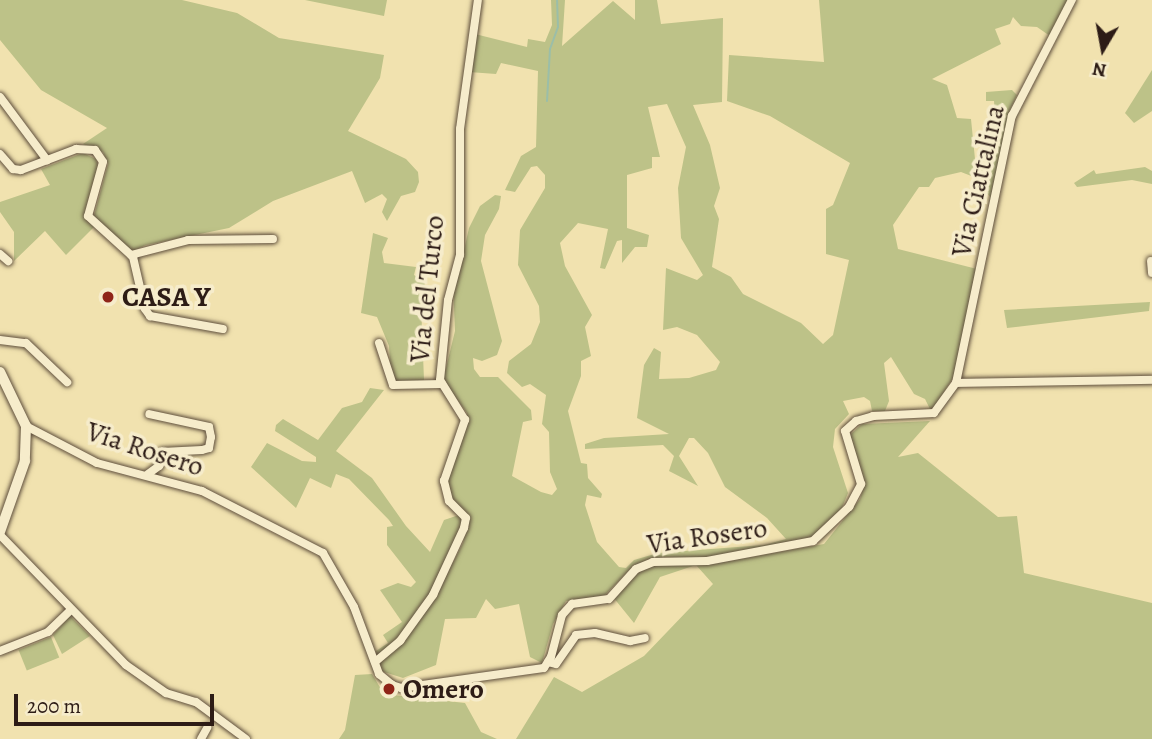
<!DOCTYPE html>
<html>
<head>
<meta charset="utf-8">
<style>
	body { margin:0 }
	#map { position:relative; width:1152px; height:739px; overflow:hidden; background:#f1e2af; font-family:Alegreya,serif }
	div>[style] { position:absolute }
	.green>* { inset:0; background:#bdc288; transform-origin:0 0 }
	.stream>* { height:2px; margin:-1px; padding:0 1px; transform-origin:1px; border-radius:1px; background:#9bbea8 }
	.roads { filter:drop-shadow(0 0 2px #5e4e3c) drop-shadow(0 0 2px #5e4e3c) }
	.minor>* { height:8px; margin:-4px; padding:0 4px; transform-origin:4px; border-radius:4px; background:#f6eccb }
	.tertiary>* { height:10px; margin:-5px; padding:0 5px; transform-origin:5px; border-radius:5px; background:#f6eccb }
	.dots>* { width:19px; height:19px; translate:-50% -50%; box-sizing:border-box; border:4px solid #f6eccb; border-radius:50% }
	span { translate:-50% -50%; white-space:nowrap; text-align:center; line-height:1.15; -webkit-text-stroke:7px #f6eccb; paint-order:stroke }
	.street-label { font-size:28px; color:#2d1c16 }
	.poi-label { font-size:28px; color:#2d1c16; font-weight:700 }
	.left { translate:0 -50%; text-align:left }
	.north { position:absolute; left:1068px; top:14px; width:70px; height:70px; -webkit-text-stroke:5px #f6eccb; paint-order:stroke; rotate:190deg; font-size:19px; font-weight:700; line-height:28px; text-align:center; color:#2d1c16 }
	.north::after { content:''; display:block; margin:auto; width:24px; height:32px; background:#2d1c16; clip-path:polygon(50% 0,100% 100%,50% 72%,0 100%) }
	.scale { position:absolute; left:14px; top:694px; width:200px; height:32px; box-sizing:border-box; border:4px solid #2d1c16; border-top:0; padding-left:9px; font-size:21px; line-height:24px; white-space:nowrap; color:#2d1c16; -webkit-text-stroke:5px #f6eccb; paint-order:stroke }
</style>
</head>
<body>
<div id="map">
	<div class="green">
		<div style="clip-path:polygon(0 0,182px 0,237px 13px,279px 38px,384px 55px,380px 78px,348px 131px,406px 159px,418px 172px,419px 182px,415px 192px,401px 196px,387px 221px,382px 212px,387px 199px,382px 194px,365px 203px,352px 171px,273px 201px,229px 228px,146px 245px,131px 252px,94px 216px,108px 164px,103px 152px,83px 144px,107px 128px,41px 90px,0 40px)"></div>
		<div style="clip-path:polygon(305px 0,387px 0,384px 16px)"></div>
		<div style="clip-path:polygon(evenodd,551px 0,565px 0,562px 46px,613px 1px,635px 20px,635px 0,657px 0,661px 24px,723px 18px,722px 102px,693px 105px,710px 145px,720px 188px,714px 206px,719px 219px,712px 267px,731px 277px,743px 294px,801px 323px,823px 344px,833px 335px,849px 260px,826px 254px,826px 209px,833px 205px,850px 163px,770px 116px,727px 101px,729px 55px,824px 62px,819px 0,1069px 0,1050px 36px,1037px 27px,1021px 26px,1013px 17px,1010px 24px,995px 29px,1001px 44px,932px 79px,947px 85px,957px 118px,971px 119px,976px 169px,993px 168px,992px 143px,997px 144px,994px 101px,986px 101px,986px 92px,1012px 90px,1017px 95px,1009px 112px,991px 198px,974px 177px,961px 172px,935px 178px,929px 187px,919px 187px,893px 225px,898px 249px,977px 269px,953px 378px,934px 407px,930px 409px,925px 399px,914px 394px,891px 357px,884px 363px,889px 401px,885px 411px,872px 411px,870px 401px,864px 397px,843px 401px,849px 414px,835px 429px,833px 447px,848px 493px,841px 510px,811px 538px,707px 558px,663px 557px,634px 565px,604px 596px,566px 601px,553px 624px,542px 663px,530px 657px,519px 604px,495px 609px,486px 599px,476px 618px,445px 619px,436px 665px,403px 678px,381px 671px,376px 651px,388px 643px,383px 635px,402px 622px,380px 590px,398px 583px,411px 587px,416px 582px,387px 545px,387px 527px,393px 526px,389px 520px,349px 479px,336px 474px,331px 488px,310px 478px,296px 508px,251px 467px,267px 443px,302px 461px,316px 462px,316px 457px,275px 431px,276px 425px,283px 419px,318px 440px,342px 408px,362px 402px,370px 388px,384px 390px,336px 451px,372px 478px,406px 526px,430px 552px,444px 520px,459px 515px,464px 521px,431px 594px,417px 609px,420px 612px,434px 599px,463px 543px,469px 515px,449px 497px,446px 486px,468px 423px,467px 413px,443px 380px,455px 331px,453px 283px,457px 281px,469px 228px,480px 206px,495px 195px,501px 196px,499px 209px,485px 235px,481px 261px,502px 341px,497px 355px,482px 361px,473px 358px,474px 369px,480px 377px,498px 377px,531px 410px,532px 420px,523px 422px,512px 476px,541px 492px,552px 495px,557px 489px,550px 472px,549px 432px,542px 424px,546px 395px,530px 384px,522px 387px,507px 373px,509px 361px,531px 344px,540px 322px,539px 306px,518px 265px,520px 230px,545px 188px,545px 175px,537px 166px,531px 167px,515px 192px,505px 190px,521px 156px,536px 147px,538px 71px,501px 63px,496px 74px,469px 72px,475px 34px,527px 47px,528px 39px,545px 42px,552px 25px,551px 0,667px 104px,686px 147px,678px 188px,681px 238px,703px 275px,697px 280px,666px 268px,663px 330px,677px 327px,697px 335px,720px 362px,716px 370px,689px 378px,659px 379px,661px 352px,654px 348px,644px 365px,637px 418px,669px 434px,604px 438px,585px 444px,585px 449px,663px 445px,674px 456px,669px 471px,698px 486px,679px 456px,689px 438px,694px 438px,708px 453px,725px 487px,767px 518px,786px 539px,764px 545px,658px 553px,634px 560px,626px 568px,619px 567px,597px 542px,585px 505px,587px 495px,601px 498px,602px 494px,588px 478px,587px 464px,581px 463px,568px 411px,581px 376px,581px 361px,591px 356px,585px 327px,592px 315px,565px 266px,560px 243px,578px 223px,608px 229px,600px 268px,605px 269px,617px 241px,622px 240px,622px 263px,635px 247px,647px 247px,649px 235px,627px 228px,627px 175px,652px 168px,652px 157px,660px 157px,648px 107px,667px 104px)"></div>
		<div style="clip-path:polygon(1152px 70px,1152px 111px,1134px 123px,1125px 113px)"></div>
		<div style="clip-path:polygon(83px 153px,96px 159px,98px 166px,85px 211px,94px 227px,66px 255px,45px 231px,14px 261px,14px 232px,0 212px,0 202px,50px 185px,41px 169px)"></div>
		<div style="clip-path:polygon(1145px 167px,1152px 171px,1152px 184px,1132px 180px,1077px 187px,1074px 183px,1094px 170px,1096px 174px)"></div>
		<div style="clip-path:polygon(373px 233px,388px 238px,382px 252px,384px 263px,416px 267px,414px 275px,425px 282px,421px 304px,424px 380px,398px 384px,391px 380px,389px 346px,377px 317px,361px 313px)"></div>
		<div style="clip-path:polygon(1150px 302px,1149px 311px,1007px 328px,1004px 310px)"></div>
		<div style="clip-path:polygon(930px 421px,898px 457px,918px 453px,998px 517px,1017px 516px,1024px 573px,1152px 603px,1152px 739px,516px 739px,554px 677px,582px 692px,644px 656px,713px 584px,696px 565px,660px 577px,634px 623px,613px 597px,637px 571px,653px 564px,723px 562px,824px 544px,860px 499px,865px 482px,850px 435px,862px 424px)"></div>
		<div style="clip-path:polygon(70px 616px,90px 636px,62px 654px,53px 635px)"></div>
		<div style="left:51px;top:637px;width:22px;height:35px;rotate:68deg"></div>
		<div style="clip-path:polygon(372px 674px,384px 694px,465px 703px,481px 732px,497px 739px,339px 739px,345px 730px,355px 675px)"></div>
	</div>
	<div class="stream">
		<div style="left:547px;top:101px;width:52px;rotate:-86.7deg"></div>
		<div style="left:550px;top:49px;width:23px;rotate:-70deg"></div>
		<div style="left:558px;top:27px;width:27px;rotate:-92deg"></div>
	</div>
	<div class="roads">
		<div class="minor">
			<div style="left:0;top:97px;width:79px;rotate:53.3deg"></div>
			<div style="left:0;top:154px;width:20px;rotate:49deg"></div>
			<div style="left:13px;top:169px;width:8px;rotate:7deg"></div>
			<div style="left:21px;top:170px;width:59px;rotate:-20.9deg"></div>
			<div style="left:76px;top:149px;width:19px;rotate:3deg"></div>
			<div style="left:95px;top:150px;width:14px;rotate:56deg"></div>
			<div style="left:103px;top:162px;width:56px;rotate:105.5deg"></div>
			<div style="left:88px;top:216px;width:61px;rotate:42.3deg"></div>
			<div style="left:133px;top:257px;width:53px;rotate:77deg"></div>
			<div style="left:145px;top:309px;width:9px;rotate:54deg"></div>
			<div style="left:150px;top:316px;width:74px;rotate:10.1deg"></div>
			<div style="left:0;top:254px;width:11px;rotate:41deg"></div>
			<div style="left:131px;top:255px;width:59px;rotate:-14.7deg"></div>
			<div style="left:188px;top:240px;width:85px;rotate:-0.7deg"></div>
			<div style="left:1151px;top:261px;width:12px;rotate:85deg"></div>
			<div style="left:0;top:340px;width:26px;rotate:7deg"></div>
			<div style="left:26px;top:343px;width:57px;rotate:43.6deg"></div>
			<div style="left:379px;top:343px;width:44px;rotate:71.6deg"></div>
			<div style="left:393px;top:385px;width:49px;rotate:-1.2deg"></div>
			<div style="left:956px;top:383px;width:196px;rotate:-0.9deg"></div>
			<div style="left:26px;top:426px;width:80px;rotate:27.5deg"></div>
			<div style="left:97px;top:463px;width:109px;rotate:14.9deg"></div>
			<div style="left:202px;top:491px;width:136px;rotate:27.1deg"></div>
			<div style="left:323px;top:553px;width:62px;rotate:60.1deg"></div>
			<div style="left:354px;top:607px;width:72px;rotate:69.5deg"></div>
			<div style="left:379px;top:674px;width:17px;rotate:40deg"></div>
			<div style="left:392px;top:685px;width:9px;rotate:18deg"></div>
			<div style="left:401px;top:688px;width:144px;rotate:-8deg"></div>
			<div style="left:544px;top:668px;width:13px;rotate:-58deg"></div>
			<div style="left:551px;top:657px;width:43px;rotate:-75.3deg"></div>
			<div style="left:562px;top:615px;width:15px;rotate:-48deg"></div>
			<div style="left:572px;top:604px;width:37px;rotate:-8deg"></div>
			<div style="left:609px;top:599px;width:40px;rotate:-48deg"></div>
			<div style="left:636px;top:569px;width:18px;rotate:-22deg"></div>
			<div style="left:653px;top:562px;width:54px;rotate:-1.1deg"></div>
			<div style="left:707px;top:561px;width:108px;rotate:-10.7deg"></div>
			<div style="left:813px;top:541px;width:50px;rotate:-43.4deg"></div>
			<div style="left:849px;top:507px;width:26px;rotate:-62deg"></div>
			<div style="left:861px;top:484px;width:55px;rotate:-106.8deg"></div>
			<div style="left:845px;top:431px;width:15px;rotate:-42deg"></div>
			<div style="left:856px;top:421px;width:18px;rotate:-16deg"></div>
			<div style="left:873px;top:416px;width:61px;rotate:-2.8deg"></div>
			<div style="left:934px;top:413px;width:37px;rotate:-54deg"></div>
			<div style="left:956px;top:383px;width:273px;rotate:-78.2deg"></div>
			<div style="left:1012px;top:116px;width:131px;rotate:-62.7deg"></div>
			<div style="left:148px;top:474px;width:14px;rotate:-36deg"></div>
			<div style="left:159px;top:466px;width:14px;rotate:-78deg"></div>
			<div style="left:162px;top:452px;width:40px;rotate:-2.9deg"></div>
			<div style="left:202px;top:450px;width:7px;rotate:-16deg"></div>
			<div style="left:209px;top:448px;width:11px;rotate:-80deg"></div>
			<div style="left:211px;top:437px;width:10px;rotate:-101deg"></div>
			<div style="left:209px;top:427px;width:61px;rotate:-167.8deg"></div>
			<div style="left:0;top:535px;width:181px;rotate:45.9deg"></div>
			<div style="left:126px;top:665px;width:49px;rotate:35deg"></div>
			<div style="left:166px;top:693px;width:31px;rotate:17deg"></div>
			<div style="left:196px;top:702px;width:62px;rotate:36.5deg"></div>
			<div style="left:0;top:651px;width:52px;rotate:-21.6deg"></div>
			<div style="left:48px;top:632px;width:30px;rotate:-44deg"></div>
			<div style="left:375px;top:662px;width:33px;rotate:-40deg"></div>
			<div style="left:400px;top:641px;width:57px;rotate:-54.3deg"></div>
			<div style="left:433px;top:595px;width:74px;rotate:-65.2deg"></div>
			<div style="left:464px;top:528px;width:10px;rotate:-79deg"></div>
			<div style="left:466px;top:518px;width:24px;rotate:-135deg"></div>
			<div style="left:449px;top:501px;width:21px;rotate:-104deg"></div>
			<div style="left:444px;top:481px;width:65px;rotate:-71deg"></div>
			<div style="left:465px;top:420px;width:47px;rotate:-122deg"></div>
			<div style="left:440px;top:380px;width:80px;rotate:-84.3deg"></div>
			<div style="left:448px;top:300px;width:47px;rotate:-75.1deg"></div>
			<div style="left:460px;top:255px;width:126px;rotate:-90deg"></div>
			<div style="left:460px;top:129px;width:130px;rotate:-82.1deg"></div>
			<div style="left:548px;top:662px;width:8px;rotate:14deg"></div>
			<div style="left:556px;top:664px;width:35px;rotate:-55deg"></div>
			<div style="left:576px;top:635px;width:19px;rotate:-6deg"></div>
			<div style="left:595px;top:633px;width:36px;rotate:13deg"></div>
			<div style="left:630px;top:641px;width:15px;rotate:-11deg"></div>
			<div style="left:201px;top:739px;width:13px;rotate:-61deg"></div>
		</div>
		<div class="tertiary">
			<div style="left:0;top:372px;width:60px;rotate:64.3deg"></div>
			<div style="left:26px;top:426px;width:35px;rotate:92deg"></div>
			<div style="left:25px;top:461px;width:75px;rotate:109.4deg"></div>
		</div>
	</div>
	<div class="dots">
		<div style="left:108px;top:297px;background:#8f2418"></div>
		<div style="left:389px;top:689px;background:#8f2418"></div>
	</div>
	<div class="street-label">
		<span style="left:978px;top:181px;rotate:-77deg">Via Ciattalina</span>
		<span style="left:427px;top:289px;rotate:-84deg">Via del Turco</span>
		<span style="left:145px;top:449px;rotate:18deg">Via Rosero</span>
		<span style="left:707px;top:536px;rotate:-8deg">Via Rosero</span>
	</div>
	<div class="poi-label">
		<span class="left" style="left:122px;top:297px">CASA Y</span>
		<span class="left" style="left:403px;top:689px">Omero</span>
	</div>
	<div class="north">N</div>
	<div class="scale">200 m</div>
</div>
</body>
</html>
